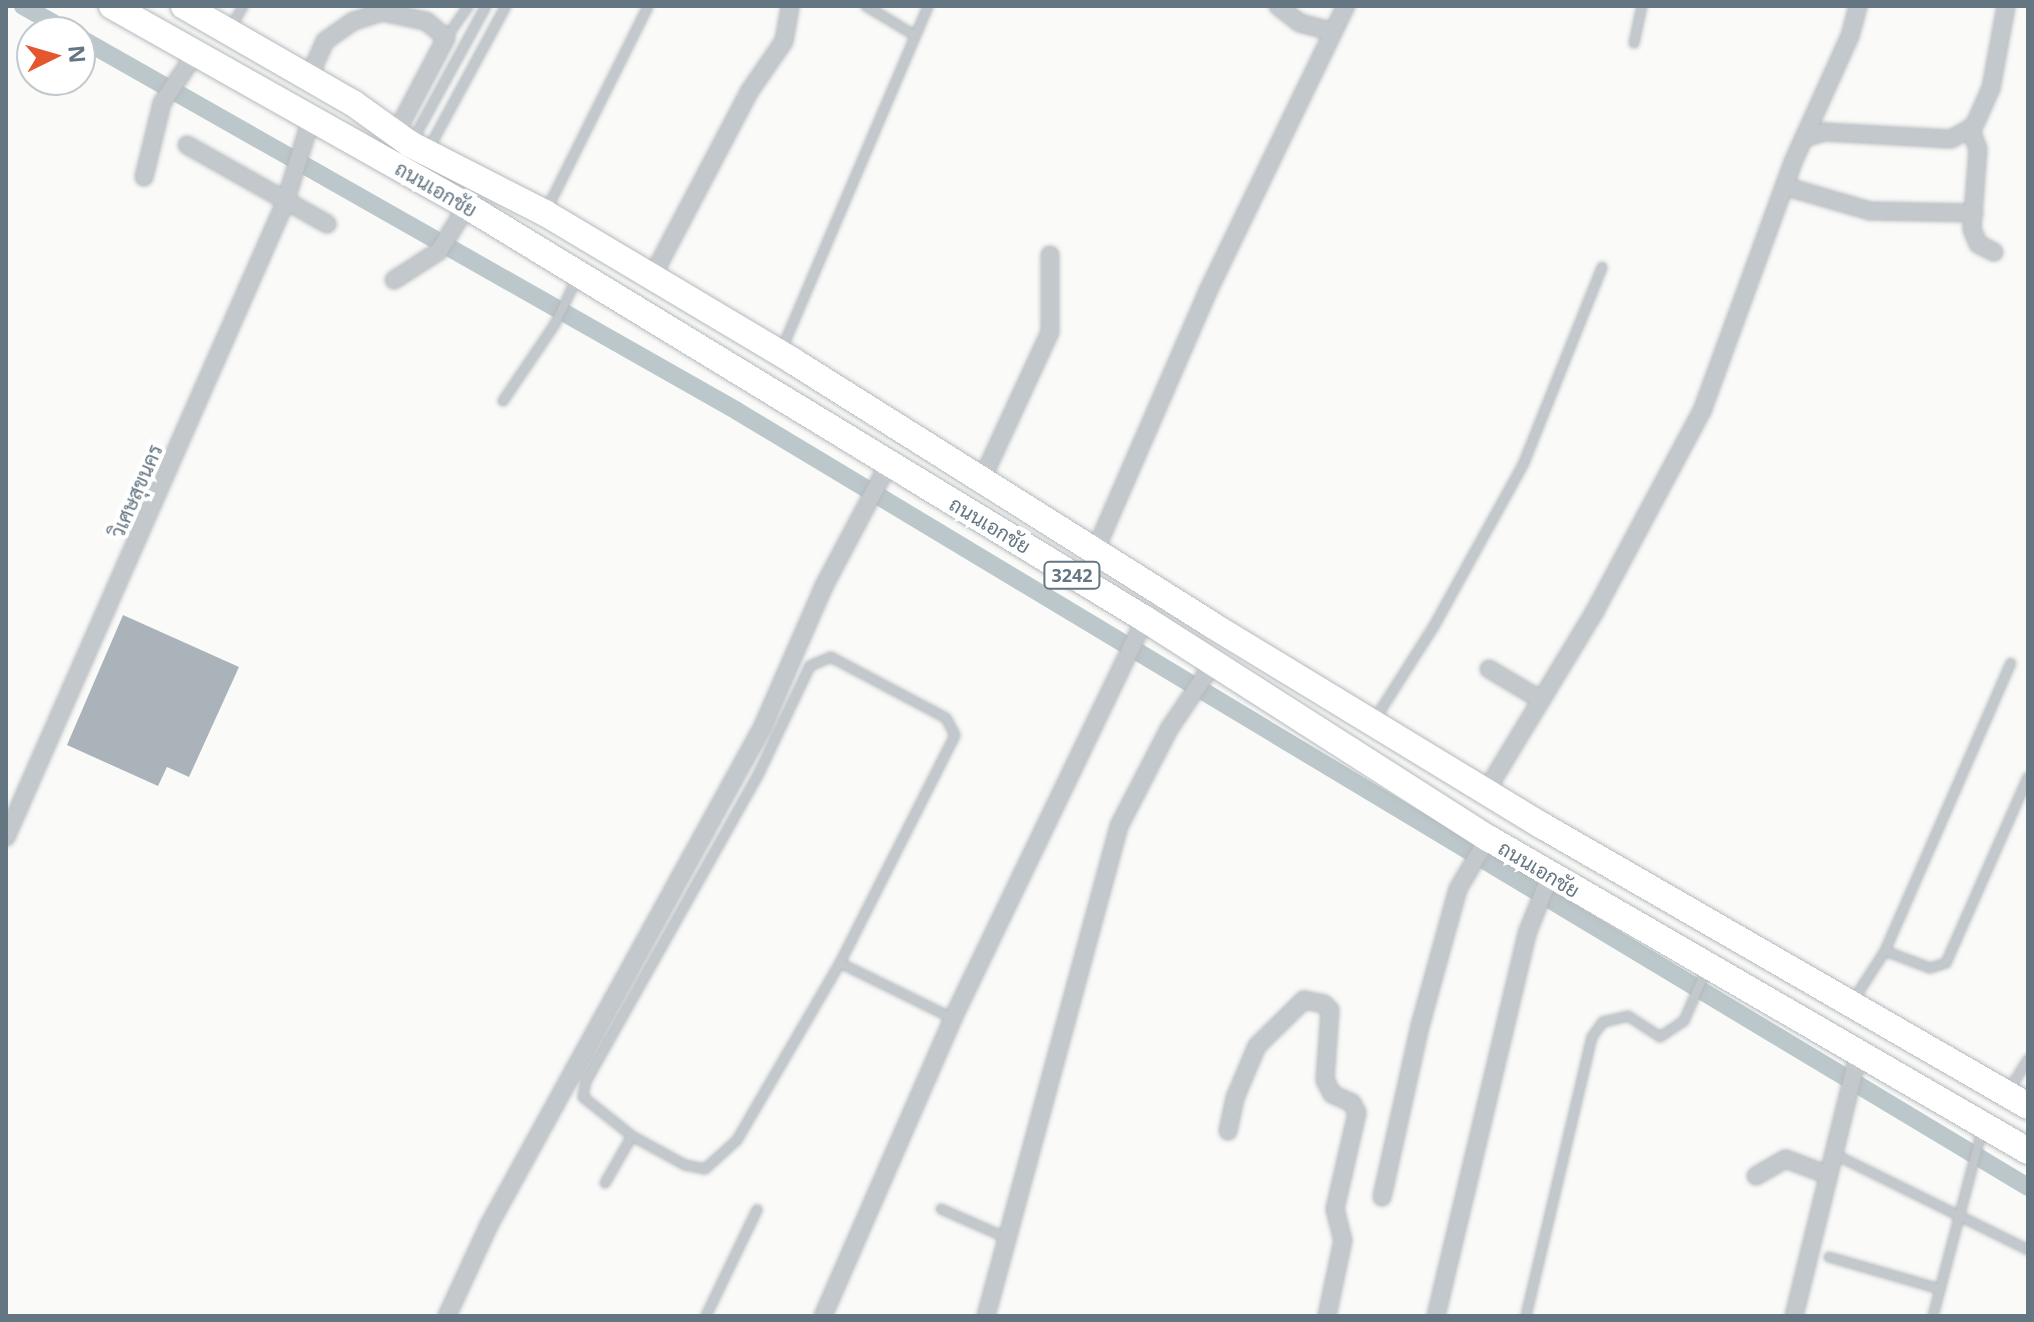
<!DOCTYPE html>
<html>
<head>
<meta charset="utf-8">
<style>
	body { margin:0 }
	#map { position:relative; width:2034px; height:1322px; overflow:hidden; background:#fafaf8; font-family:"Open Sans",Sarabun,sans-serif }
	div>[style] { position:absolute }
	.canal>* { height:18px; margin:-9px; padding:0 9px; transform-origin:9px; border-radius:9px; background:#bbc7cb }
	.building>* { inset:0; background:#aab3b9 }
	.roads { filter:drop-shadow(0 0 2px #b5babe) drop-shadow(0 0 2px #b5babe) }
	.service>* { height:8px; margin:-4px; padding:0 4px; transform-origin:4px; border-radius:4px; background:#c3c8cc }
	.minor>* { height:16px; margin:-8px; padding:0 8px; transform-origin:8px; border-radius:8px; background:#c3c8cc }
	.primary>* { height:26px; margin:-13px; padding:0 13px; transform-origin:13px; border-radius:13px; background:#fff }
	span { translate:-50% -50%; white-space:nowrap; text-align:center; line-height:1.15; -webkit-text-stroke:8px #fff; paint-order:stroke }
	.shield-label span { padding:2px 6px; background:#fff; border:2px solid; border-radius:6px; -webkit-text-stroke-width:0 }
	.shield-label { font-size:18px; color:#657683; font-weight:700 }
	.street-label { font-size:20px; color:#657683 }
	.frame { position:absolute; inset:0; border:8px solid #657683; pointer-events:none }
	.north { position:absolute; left:16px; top:16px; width:80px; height:80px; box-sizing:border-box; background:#fff; border:2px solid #c1c8cd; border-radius:50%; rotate:85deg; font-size:22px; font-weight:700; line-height:32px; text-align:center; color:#657683 }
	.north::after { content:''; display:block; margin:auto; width:28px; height:36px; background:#e4572e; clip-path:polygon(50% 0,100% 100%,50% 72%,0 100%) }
</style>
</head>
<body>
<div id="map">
	<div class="canal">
		<div style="left:23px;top:6px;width:53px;rotate:29.5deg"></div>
		<div style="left:80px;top:38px;width:755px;rotate:29.58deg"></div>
		<div style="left:737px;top:411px;width:1506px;rotate:31.01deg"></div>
	</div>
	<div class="building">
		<div style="clip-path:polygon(123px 615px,239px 667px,189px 777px,167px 767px,158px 786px,67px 745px)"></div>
	</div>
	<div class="roads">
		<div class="service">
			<div style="left:866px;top:6px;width:56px;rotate:31.1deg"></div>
			<div style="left:231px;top:27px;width:24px;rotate:-60deg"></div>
			<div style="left:446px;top:38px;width:39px;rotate:-55deg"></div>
			<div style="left:1634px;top:43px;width:38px;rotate:-78deg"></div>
			<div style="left:413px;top:140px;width:153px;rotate:-61.4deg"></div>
			<div style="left:428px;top:150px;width:164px;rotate:-61.6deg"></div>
			<div style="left:547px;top:209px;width:227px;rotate:-63.5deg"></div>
			<div style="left:781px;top:351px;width:375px;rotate:-66.9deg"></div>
			<div style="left:503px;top:401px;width:93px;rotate:-56deg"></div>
			<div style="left:555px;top:324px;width:51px;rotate:-64.4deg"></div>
			<div style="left:1375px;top:719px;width:110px;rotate:-57.6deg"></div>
			<div style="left:1434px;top:626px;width:184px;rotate:-61.1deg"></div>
			<div style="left:1523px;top:465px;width:213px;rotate:-68.2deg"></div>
			<div style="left:1885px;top:951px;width:48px;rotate:20.7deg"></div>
			<div style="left:1930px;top:968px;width:17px;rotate:-17deg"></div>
			<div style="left:1946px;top:963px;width:203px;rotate:-66.2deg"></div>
			<div style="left:840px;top:963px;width:255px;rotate:-63.2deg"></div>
			<div style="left:955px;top:735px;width:19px;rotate:-118deg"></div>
			<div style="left:946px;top:718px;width:130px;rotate:-152.1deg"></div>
			<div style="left:831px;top:657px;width:23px;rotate:157deg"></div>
			<div style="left:810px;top:666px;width:121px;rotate:115.5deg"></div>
			<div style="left:758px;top:775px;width:351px;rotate:119.3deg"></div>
			<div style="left:586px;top:1081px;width:16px;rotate:101deg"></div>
			<div style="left:583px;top:1097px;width:63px;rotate:38.5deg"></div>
			<div style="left:632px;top:1136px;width:60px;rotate:28.7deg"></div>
			<div style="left:685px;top:1165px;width:20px;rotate:11deg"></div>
			<div style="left:705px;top:1169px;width:43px;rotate:-42.2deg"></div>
			<div style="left:737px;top:1140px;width:205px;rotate:-59.8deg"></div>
			<div style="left:840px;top:963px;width:125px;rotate:26.2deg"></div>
			<div style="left:1854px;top:999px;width:57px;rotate:-57.1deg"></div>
			<div style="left:1885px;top:951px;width:314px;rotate:-66.4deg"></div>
			<div style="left:2009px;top:1090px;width:36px;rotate:-58deg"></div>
			<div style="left:1834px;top:1154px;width:216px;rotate:26.3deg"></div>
			<div style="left:605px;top:1183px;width:54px;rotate:-60.1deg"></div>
			<div style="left:941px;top:1209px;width:72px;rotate:23.7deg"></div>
			<div style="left:1829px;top:1257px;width:116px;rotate:16.1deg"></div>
			<div style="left:706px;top:1316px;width:118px;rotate:-64.3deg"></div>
			<div style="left:1526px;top:1316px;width:287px;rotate:-76.7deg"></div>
			<div style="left:1592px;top:1037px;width:19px;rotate:-54deg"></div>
			<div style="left:1603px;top:1022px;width:26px;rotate:-13deg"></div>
			<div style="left:1628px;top:1016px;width:38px;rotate:33deg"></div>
			<div style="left:1660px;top:1037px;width:29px;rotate:-34deg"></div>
			<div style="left:1684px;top:1021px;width:58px;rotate:-66.5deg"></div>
			<div style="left:1933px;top:1316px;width:196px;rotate:-75.2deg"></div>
		</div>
		<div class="minor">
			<div style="left:1278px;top:6px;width:28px;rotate:38deg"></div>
			<div style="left:1300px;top:23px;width:34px;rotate:15deg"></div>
			<div style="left:309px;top:77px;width:39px;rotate:-66deg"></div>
			<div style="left:325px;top:41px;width:35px;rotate:-35deg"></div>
			<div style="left:354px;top:21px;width:29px;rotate:-18deg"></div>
			<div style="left:382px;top:12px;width:45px;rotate:11.6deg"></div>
			<div style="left:426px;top:21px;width:26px;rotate:40deg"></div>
			<div style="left:446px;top:38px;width:105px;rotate:117.8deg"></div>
			<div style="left:1970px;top:128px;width:22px;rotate:69deg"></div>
			<div style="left:1978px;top:149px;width:80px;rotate:94.3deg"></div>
			<div style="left:1972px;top:229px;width:16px;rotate:68deg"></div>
			<div style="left:1978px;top:244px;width:18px;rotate:27deg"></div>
			<div style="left:1807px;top:137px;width:19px;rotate:-16deg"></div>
			<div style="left:1825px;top:132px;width:126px;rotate:3.2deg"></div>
			<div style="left:1951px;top:139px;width:26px;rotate:-29deg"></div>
			<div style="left:1974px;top:126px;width:42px;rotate:-65.9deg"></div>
			<div style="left:1991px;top:88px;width:83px;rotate:-79.6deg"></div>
			<div style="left:187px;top:145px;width:161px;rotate:29.4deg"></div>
			<div style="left:144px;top:177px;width:76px;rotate:-76.3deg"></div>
			<div style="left:162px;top:103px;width:60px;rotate:-55.8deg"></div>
			<div style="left:1784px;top:186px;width:90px;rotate:16.2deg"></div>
			<div style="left:1870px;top:211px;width:104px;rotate:1.1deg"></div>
			<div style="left:652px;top:277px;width:209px;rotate:-62.3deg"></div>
			<div style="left:749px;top:92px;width:62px;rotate:-55.5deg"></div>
			<div style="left:784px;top:41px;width:36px;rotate:-80deg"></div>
			<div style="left:394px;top:280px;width:54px;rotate:-32.8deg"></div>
			<div style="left:439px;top:251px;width:53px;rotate:-58.1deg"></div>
			<div style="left:983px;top:477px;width:160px;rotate:-65.2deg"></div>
			<div style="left:1050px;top:332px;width:77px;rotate:-90deg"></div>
			<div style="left:1095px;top:551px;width:281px;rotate:-66.5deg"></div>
			<div style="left:1207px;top:293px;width:319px;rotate:-64.2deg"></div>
			<div style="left:1489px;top:669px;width:61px;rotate:30.8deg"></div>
			<div style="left:1486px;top:791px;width:210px;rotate:-58.8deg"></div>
			<div style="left:1595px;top:611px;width:227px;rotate:-61.9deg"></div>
			<div style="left:1702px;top:411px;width:265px;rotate:-69.9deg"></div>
			<div style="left:1793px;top:162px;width:138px;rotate:-65.7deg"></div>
			<div style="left:1850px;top:36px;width:31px;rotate:-75deg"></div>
			<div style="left:6px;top:837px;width:693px;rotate:-66.25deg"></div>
			<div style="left:285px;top:203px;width:85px;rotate:-72.8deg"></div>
			<div style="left:1228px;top:1131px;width:34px;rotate:-78deg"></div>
			<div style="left:1235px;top:1098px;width:56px;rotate:-67.1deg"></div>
			<div style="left:1257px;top:1046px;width:66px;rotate:-44.4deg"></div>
			<div style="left:1304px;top:1000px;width:20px;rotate:11deg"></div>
			<div style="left:1324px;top:1004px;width:8px;rotate:45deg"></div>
			<div style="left:1330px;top:1010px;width:70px;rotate:94.1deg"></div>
			<div style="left:1325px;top:1080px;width:16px;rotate:63deg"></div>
			<div style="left:1332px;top:1094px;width:22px;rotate:24deg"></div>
			<div style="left:1352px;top:1103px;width:11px;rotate:63deg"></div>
			<div style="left:1357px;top:1113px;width:98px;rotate:102.9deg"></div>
			<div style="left:1335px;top:1209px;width:32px;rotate:76deg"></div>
			<div style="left:1343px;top:1240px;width:78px;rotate:101.9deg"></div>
			<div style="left:1756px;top:1176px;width:34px;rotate:-30deg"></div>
			<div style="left:1786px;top:1159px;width:45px;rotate:20.9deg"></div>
			<div style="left:1382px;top:1197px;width:175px;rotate:-77.5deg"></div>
			<div style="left:1420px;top:1026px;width:142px;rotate:-74.5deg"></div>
			<div style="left:1458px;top:889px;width:59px;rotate:-59.5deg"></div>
			<div style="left:447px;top:1316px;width:100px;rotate:-65.2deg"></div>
			<div style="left:489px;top:1225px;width:567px;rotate:-61.22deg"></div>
			<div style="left:762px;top:728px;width:155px;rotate:-66.4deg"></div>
			<div style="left:824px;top:586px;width:139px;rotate:-62.1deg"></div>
			<div style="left:823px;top:1316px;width:325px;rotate:-66.4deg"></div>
			<div style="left:953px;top:1018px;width:443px;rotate:-64.3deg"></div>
			<div style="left:986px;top:1316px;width:508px;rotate:-74.81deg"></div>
			<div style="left:1119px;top:826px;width:109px;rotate:-62.7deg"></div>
			<div style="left:1169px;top:729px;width:78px;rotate:-55.9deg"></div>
			<div style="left:1436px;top:1316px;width:396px;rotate:-76.6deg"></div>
			<div style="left:1528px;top:931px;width:59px;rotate:-68.2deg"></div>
			<div style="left:1794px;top:1316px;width:269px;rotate:-76.2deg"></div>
		</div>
		<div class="primary">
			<div style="left:112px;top:6px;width:407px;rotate:29.4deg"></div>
			<div style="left:467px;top:206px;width:794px;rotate:31.35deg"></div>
			<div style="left:1145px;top:619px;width:407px;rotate:32.6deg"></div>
			<div style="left:1488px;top:838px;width:624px;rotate:30.1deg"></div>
			<div style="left:184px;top:6px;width:195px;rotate:29.9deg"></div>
			<div style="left:353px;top:103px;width:70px;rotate:35.7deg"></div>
			<div style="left:410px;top:144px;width:152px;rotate:27.1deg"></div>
			<div style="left:545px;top:213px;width:289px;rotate:30.8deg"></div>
			<div style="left:793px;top:361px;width:495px;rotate:32.2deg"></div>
			<div style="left:1212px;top:625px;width:385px;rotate:31.3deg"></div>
			<div style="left:1541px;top:825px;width:562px;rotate:29.99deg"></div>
		</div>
	</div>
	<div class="shield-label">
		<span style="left:1072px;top:575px">3242</span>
	</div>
	<div class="street-label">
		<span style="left:436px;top:189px;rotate:30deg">ถนนเอกชัย</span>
		<span style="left:136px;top:491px;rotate:-66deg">วิเศษสุขนคร</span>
		<span style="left:990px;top:525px;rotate:31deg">ถนนเอกชัย</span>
		<span style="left:1539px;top:869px;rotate:31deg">ถนนเอกชัย</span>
	</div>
	<div class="frame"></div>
	<div class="north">N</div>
</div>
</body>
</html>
